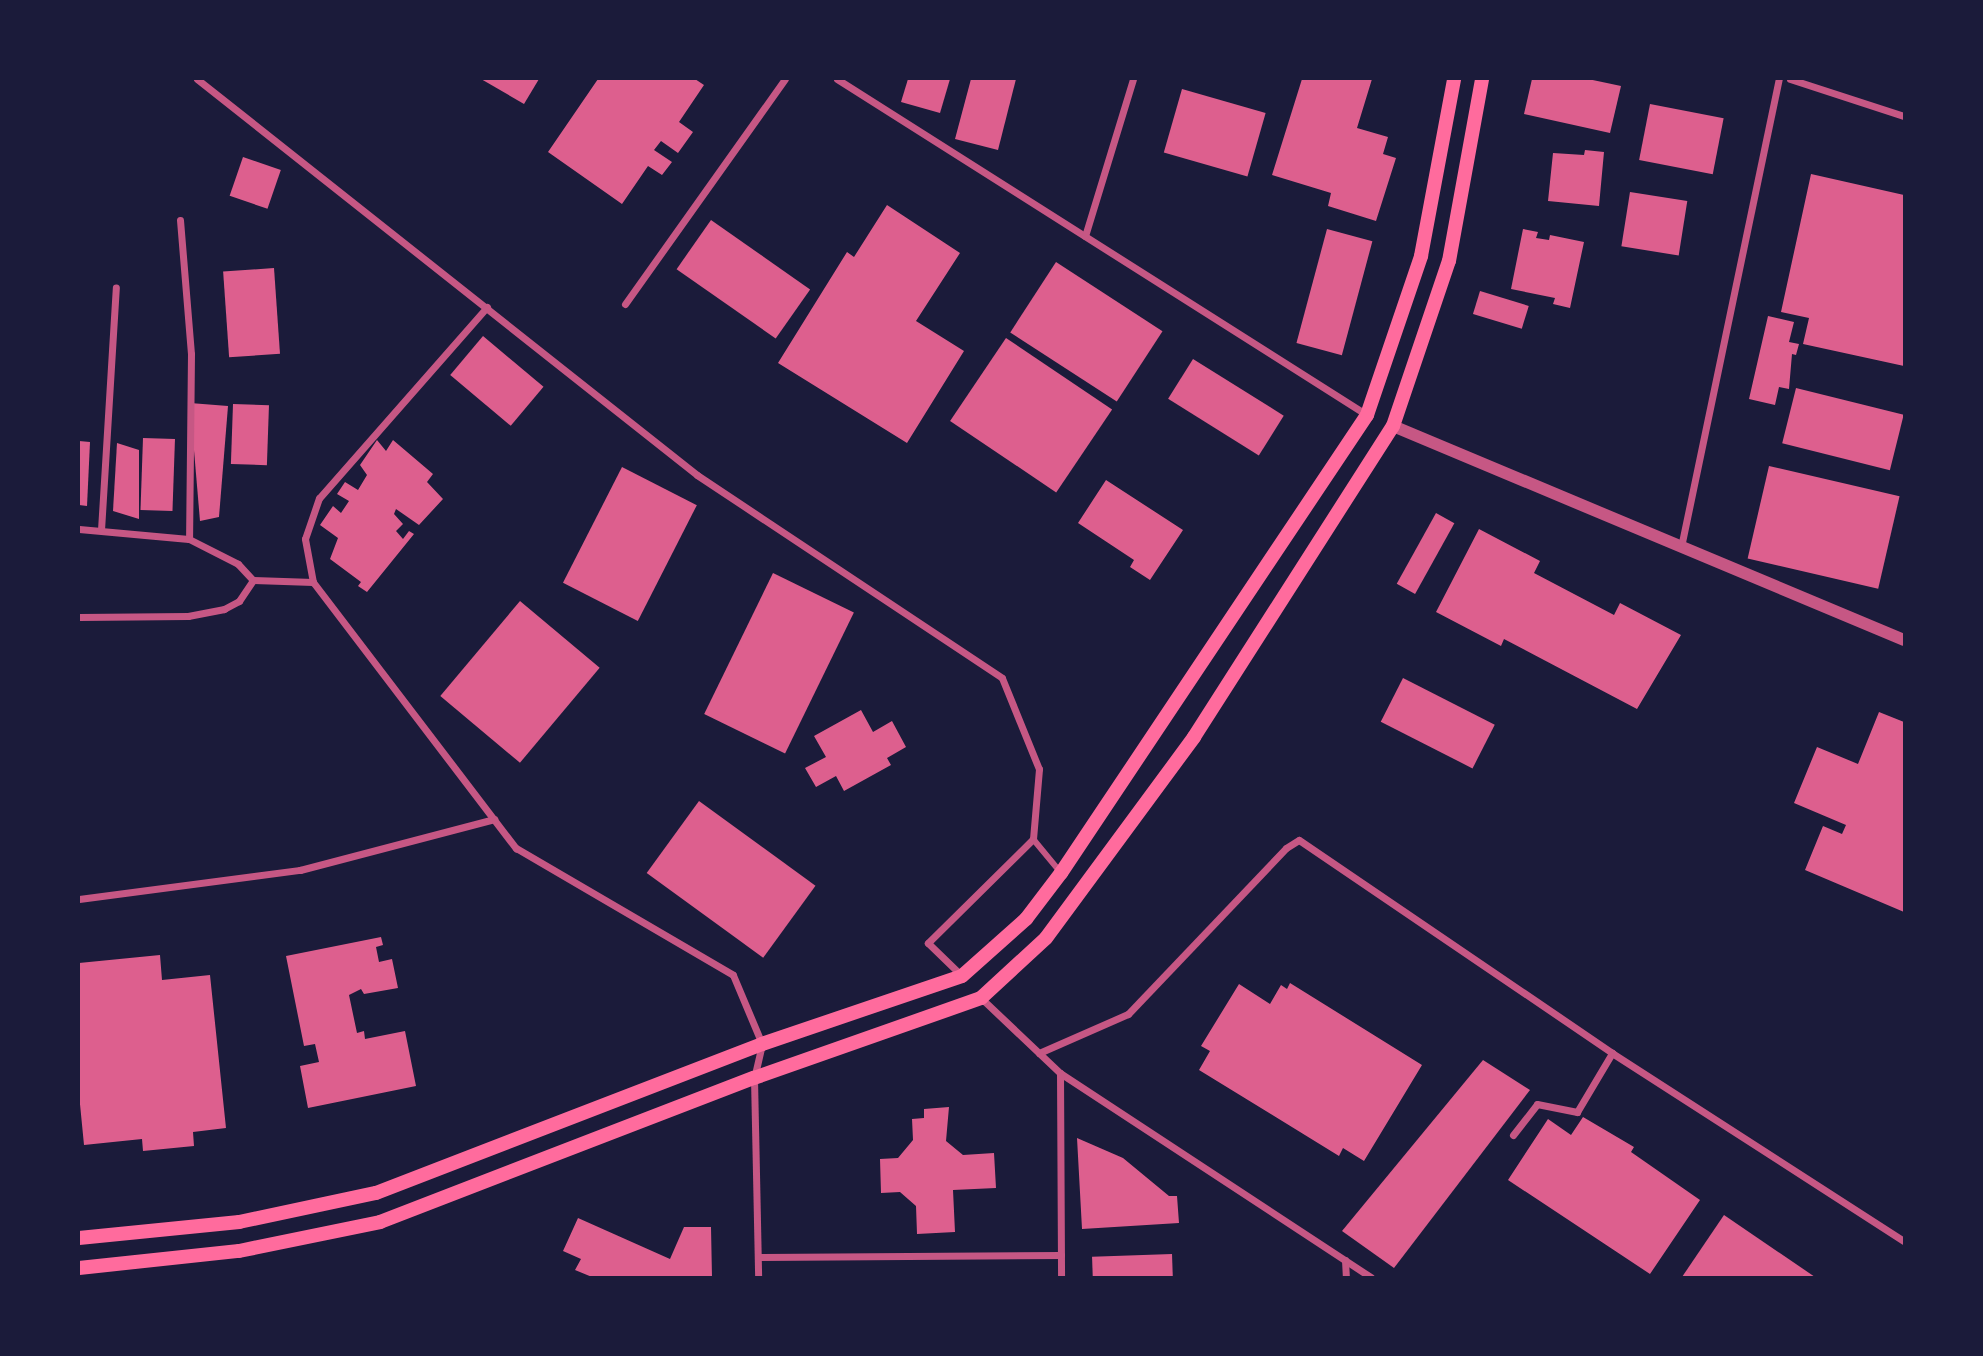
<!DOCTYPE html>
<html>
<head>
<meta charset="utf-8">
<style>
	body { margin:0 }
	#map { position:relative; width:1983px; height:1356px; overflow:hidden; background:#1b1b3a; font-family:Cabin,sans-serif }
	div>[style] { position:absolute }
	.building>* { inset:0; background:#dd5f8e; transform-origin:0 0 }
	.pedestrian>* { height:6px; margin:-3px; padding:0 3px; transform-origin:3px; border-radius:3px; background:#c65784 }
	.minor>* { height:7px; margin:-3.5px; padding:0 3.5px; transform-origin:3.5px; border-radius:3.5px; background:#c65784 }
	.tertiary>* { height:12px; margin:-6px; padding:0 6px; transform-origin:6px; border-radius:6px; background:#c65784 }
	.secondary>* { height:14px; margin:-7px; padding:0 7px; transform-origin:7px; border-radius:7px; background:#ff6b9d }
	span { translate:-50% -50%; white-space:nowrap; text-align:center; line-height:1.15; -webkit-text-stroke:7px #1b1b3a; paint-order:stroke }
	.frame { position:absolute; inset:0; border:80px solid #1b1b3a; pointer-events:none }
</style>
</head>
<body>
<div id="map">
	<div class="building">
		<div style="clip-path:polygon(481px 79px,539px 79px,524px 104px)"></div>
		<div style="clip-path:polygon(598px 79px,695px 79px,704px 85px,679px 122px,693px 132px,678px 153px,661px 141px,654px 150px,672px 162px,662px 175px,648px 166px,622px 204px,548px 152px)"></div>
		<div style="clip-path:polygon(908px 79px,950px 79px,940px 113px,901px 102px)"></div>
		<div style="clip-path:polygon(971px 79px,1016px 79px,998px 150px,955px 139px)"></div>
		<div style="clip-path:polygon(1302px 79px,1372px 79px,1357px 128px,1388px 137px,1383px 154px,1396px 158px,1376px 221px,1328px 206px,1331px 193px,1272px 175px)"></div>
		<div style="clip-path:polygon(1532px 79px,1588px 79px,1621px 86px,1610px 133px,1524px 114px)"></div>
		<div style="left:1182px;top:89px;width:87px;height:66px;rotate:16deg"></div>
		<div style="left:1650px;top:104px;width:75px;height:57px;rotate:11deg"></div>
		<div style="clip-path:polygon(1585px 150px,1604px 152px,1599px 206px,1548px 201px,1553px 153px,1584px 155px)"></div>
		<div style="left:243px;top:157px;width:40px;height:41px;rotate:19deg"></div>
		<div style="clip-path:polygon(1811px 174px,1904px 195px,1904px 366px,1803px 344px,1809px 318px,1781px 312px)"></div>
		<div style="left:1630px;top:192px;width:58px;height:55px;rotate:9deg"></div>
		<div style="clip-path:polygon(887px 205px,960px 253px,916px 321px,964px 351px,907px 443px,778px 363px,847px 252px,854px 257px)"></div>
		<div style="left:711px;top:220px;width:121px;height:60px;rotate:35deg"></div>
		<div style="left:1327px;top:229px;width:47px;height:118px;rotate:15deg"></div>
		<div style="clip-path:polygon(1523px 229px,1538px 232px,1536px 238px,1549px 240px,1550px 235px,1584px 242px,1570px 308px,1553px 304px,1555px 298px,1511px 289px)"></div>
		<div style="left:1056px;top:262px;width:127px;height:84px;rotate:33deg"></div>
		<div style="left:274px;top:268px;width:86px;height:51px;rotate:86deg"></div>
		<div style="left:1480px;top:291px;width:51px;height:24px;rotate:17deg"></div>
		<div style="clip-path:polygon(1768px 316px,1794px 322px,1789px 342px,1799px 344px,1796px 355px,1792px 354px,1789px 389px,1779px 387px,1775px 405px,1749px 399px)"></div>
		<div style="left:483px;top:336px;width:79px;height:51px;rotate:40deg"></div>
		<div style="left:1006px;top:338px;width:128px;height:100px;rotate:34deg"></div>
		<div style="left:1193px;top:359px;width:107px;height:47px;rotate:32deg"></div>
		<div style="left:1796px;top:388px;width:111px;height:57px;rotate:14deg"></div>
		<div style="clip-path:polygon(190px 403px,228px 406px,219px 517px,200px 521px)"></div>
		<div style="left:233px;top:404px;width:36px;height:60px;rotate:2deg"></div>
		<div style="left:143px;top:438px;width:32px;height:72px;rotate:2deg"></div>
		<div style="clip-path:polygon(377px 440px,386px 451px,393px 440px,433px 474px,427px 482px,443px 499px,419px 525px,396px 509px,394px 514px,403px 524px,396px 531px,403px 539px,409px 531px,414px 534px,367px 592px,358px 586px,361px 582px,330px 559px,338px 538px,320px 525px,333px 506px,341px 513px,349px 501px,337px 494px,345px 482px,358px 490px,367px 475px,360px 465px)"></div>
		<div style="clip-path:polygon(79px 441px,90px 442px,87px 506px,79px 505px)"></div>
		<div style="clip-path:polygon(117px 443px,139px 450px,139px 519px,113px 511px)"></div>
		<div style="left:1769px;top:466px;width:134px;height:95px;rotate:13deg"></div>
		<div style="left:622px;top:467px;width:84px;height:130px;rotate:27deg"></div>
		<div style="clip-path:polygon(1106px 480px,1183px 530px,1150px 580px,1130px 567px,1134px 560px,1078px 523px)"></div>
		<div style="left:1436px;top:513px;width:21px;height:81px;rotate:29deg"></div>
		<div style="clip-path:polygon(1479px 529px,1540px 561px,1534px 573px,1614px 615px,1620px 603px,1681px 635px,1637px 709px,1504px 639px,1501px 646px,1436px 612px)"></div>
		<div style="left:773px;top:573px;width:90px;height:157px;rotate:26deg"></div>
		<div style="left:520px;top:601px;width:104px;height:124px;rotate:40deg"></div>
		<div style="left:1403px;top:678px;width:103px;height:49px;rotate:27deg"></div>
		<div style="clip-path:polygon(861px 710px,873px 732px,892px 721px,906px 747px,887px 758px,891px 765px,844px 791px,836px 776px,816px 787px,805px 768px,826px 757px,814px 736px)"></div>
		<div style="clip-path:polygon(1879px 712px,1904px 722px,1904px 912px,1805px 870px,1823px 826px,1842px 834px,1846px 825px,1794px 803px,1817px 747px,1858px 764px)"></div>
		<div style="left:699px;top:801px;width:144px;height:89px;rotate:36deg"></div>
		<div style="clip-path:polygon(381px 937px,383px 945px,376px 947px,379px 962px,392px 959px,398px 988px,364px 994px,361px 989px,349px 995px,357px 1033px,364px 1031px,365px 1039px,405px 1031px,416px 1086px,308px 1108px,300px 1066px,319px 1062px,315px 1044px,304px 1046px,286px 956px)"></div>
		<div style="clip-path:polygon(160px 955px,162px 980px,210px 975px,226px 1128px,193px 1132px,194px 1146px,143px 1151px,142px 1139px,84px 1145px,79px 1094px,79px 963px)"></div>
		<div style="clip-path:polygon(1290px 983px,1422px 1065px,1364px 1161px,1343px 1148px,1339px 1156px,1199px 1070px,1210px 1051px,1201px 1046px,1239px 984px,1270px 1004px,1281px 985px,1287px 989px)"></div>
		<div style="clip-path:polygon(1483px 1060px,1530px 1090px,1394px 1268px,1342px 1231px)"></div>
		<div style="clip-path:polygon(949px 1107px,946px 1141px,963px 1155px,994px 1153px,996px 1188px,953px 1190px,955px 1232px,917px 1234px,916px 1206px,900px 1192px,881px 1193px,880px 1159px,898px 1158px,913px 1140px,912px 1119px,924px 1118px,924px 1109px)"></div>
		<div style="clip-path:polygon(1583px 1117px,1634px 1147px,1631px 1152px,1700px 1200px,1650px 1274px,1508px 1180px,1548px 1119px,1571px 1135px)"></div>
		<div style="clip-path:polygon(1077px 1138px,1123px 1158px,1169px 1196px,1177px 1196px,1179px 1223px,1082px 1229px)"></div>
		<div style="clip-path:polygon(1724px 1215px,1815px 1277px,1682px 1277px)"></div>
		<div style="clip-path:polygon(578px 1218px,670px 1259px,684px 1227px,711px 1227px,712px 1277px,592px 1277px,575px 1270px,581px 1259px,563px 1251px)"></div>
		<div style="left:1172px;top:1254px;width:23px;height:80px;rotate:88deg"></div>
	</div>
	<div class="pedestrian">
		<div style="left:1033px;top:839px;width:44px;rotate:50.5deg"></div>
	</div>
	<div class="minor">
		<div style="left:197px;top:79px;width:638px;rotate:38.38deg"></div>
		<div style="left:697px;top:475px;width:366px;rotate:33.6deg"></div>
		<div style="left:1002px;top:678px;width:98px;rotate:67.9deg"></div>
		<div style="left:1039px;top:769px;width:70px;rotate:94.9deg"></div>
		<div style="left:1033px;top:839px;width:148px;rotate:135.3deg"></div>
		<div style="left:928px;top:943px;width:47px;rotate:44.1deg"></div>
		<div style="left:837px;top:79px;width:628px;rotate:32.37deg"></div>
		<div style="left:1790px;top:79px;width:120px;rotate:18deg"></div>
		<div style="left:180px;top:220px;width:134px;rotate:85.3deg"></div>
		<div style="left:191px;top:354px;width:185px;rotate:90.6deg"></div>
		<div style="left:1085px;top:236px;width:164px;rotate:-73deg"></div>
		<div style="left:625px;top:304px;width:276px;rotate:-54.6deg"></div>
		<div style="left:487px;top:307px;width:254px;rotate:131.3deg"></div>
		<div style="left:319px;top:498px;width:43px;rotate:108.9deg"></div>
		<div style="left:305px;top:539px;width:44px;rotate:79.5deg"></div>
		<div style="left:313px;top:582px;width:335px;rotate:52.7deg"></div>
		<div style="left:516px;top:848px;width:251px;rotate:30.3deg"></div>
		<div style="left:733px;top:975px;width:75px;rotate:67.2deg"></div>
		<div style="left:762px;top:1044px;width:35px;rotate:103deg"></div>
		<div style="left:754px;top:1078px;width:199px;rotate:88.8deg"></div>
		<div style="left:79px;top:529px;width:110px;rotate:5.2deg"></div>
		<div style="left:189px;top:539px;width:55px;rotate:27deg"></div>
		<div style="left:238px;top:564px;width:22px;rotate:47deg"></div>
		<div style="left:253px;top:580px;width:60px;rotate:1.9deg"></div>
		<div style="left:101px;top:530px;width:243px;rotate:-86.5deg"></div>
		<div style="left:1681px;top:547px;width:478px;rotate:-78.2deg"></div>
		<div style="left:79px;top:617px;width:109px;rotate:-0.5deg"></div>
		<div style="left:188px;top:616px;width:37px;rotate:-11deg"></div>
		<div style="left:224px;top:609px;width:17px;rotate:-28deg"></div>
		<div style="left:239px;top:601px;width:25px;rotate:-56deg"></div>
		<div style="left:79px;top:899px;width:223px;rotate:-7.5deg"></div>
		<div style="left:300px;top:870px;width:201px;rotate:-14.7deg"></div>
		<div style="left:981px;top:998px;width:109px;rotate:43.5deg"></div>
		<div style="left:1060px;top:1073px;width:372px;rotate:33.3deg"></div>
		<div style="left:1039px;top:1053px;width:97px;rotate:-23.7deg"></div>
		<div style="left:1128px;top:1014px;width:229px;rotate:-46.4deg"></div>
		<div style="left:1286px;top:848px;width:15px;rotate:-32deg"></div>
		<div style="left:1299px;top:840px;width:379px;rotate:34.2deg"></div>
		<div style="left:1612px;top:1053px;width:347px;rotate:32.8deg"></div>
		<div style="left:1060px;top:1073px;width:204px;rotate:89.7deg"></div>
		<div style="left:1513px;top:1135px;width:39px;rotate:-52deg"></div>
		<div style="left:1537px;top:1104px;width:41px;rotate:11.3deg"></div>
		<div style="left:1577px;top:1112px;width:69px;rotate:-59.3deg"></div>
		<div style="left:758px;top:1257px;width:303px;rotate:-0.4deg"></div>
		<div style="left:1345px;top:1260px;width:17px;rotate:87deg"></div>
	</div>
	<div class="tertiary">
		<div style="left:1393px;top:426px;width:554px;rotate:22.72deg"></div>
	</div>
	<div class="secondary">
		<div style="left:79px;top:1238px;width:161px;rotate:-5.7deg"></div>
		<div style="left:239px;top:1222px;width:140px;rotate:-12deg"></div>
		<div style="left:376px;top:1193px;width:414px;rotate:-21.1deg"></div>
		<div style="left:762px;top:1044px;width:211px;rotate:-18.8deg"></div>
		<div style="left:962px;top:976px;width:86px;rotate:-41.7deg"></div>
		<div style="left:1026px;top:919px;width:58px;rotate:-52.7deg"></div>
		<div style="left:1061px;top:873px;width:551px;rotate:-56.25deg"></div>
		<div style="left:1367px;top:415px;width:168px;rotate:-71.2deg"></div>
		<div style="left:1421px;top:256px;width:180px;rotate:-79.4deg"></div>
		<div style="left:79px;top:1268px;width:161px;rotate:-6.1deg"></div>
		<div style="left:239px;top:1251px;width:144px;rotate:-11.6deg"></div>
		<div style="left:380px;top:1222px;width:401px;rotate:-21.1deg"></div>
		<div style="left:754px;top:1078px;width:241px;rotate:-19.4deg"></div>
		<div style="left:981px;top:998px;width:88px;rotate:-42.7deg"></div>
		<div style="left:1046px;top:938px;width:250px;rotate:-53.6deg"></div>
		<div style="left:1194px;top:737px;width:369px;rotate:-57.4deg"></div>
		<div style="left:1393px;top:426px;width:174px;rotate:-71.3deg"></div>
		<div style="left:1449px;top:261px;width:185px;rotate:-79.7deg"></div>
	</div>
	<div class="frame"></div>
</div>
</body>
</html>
